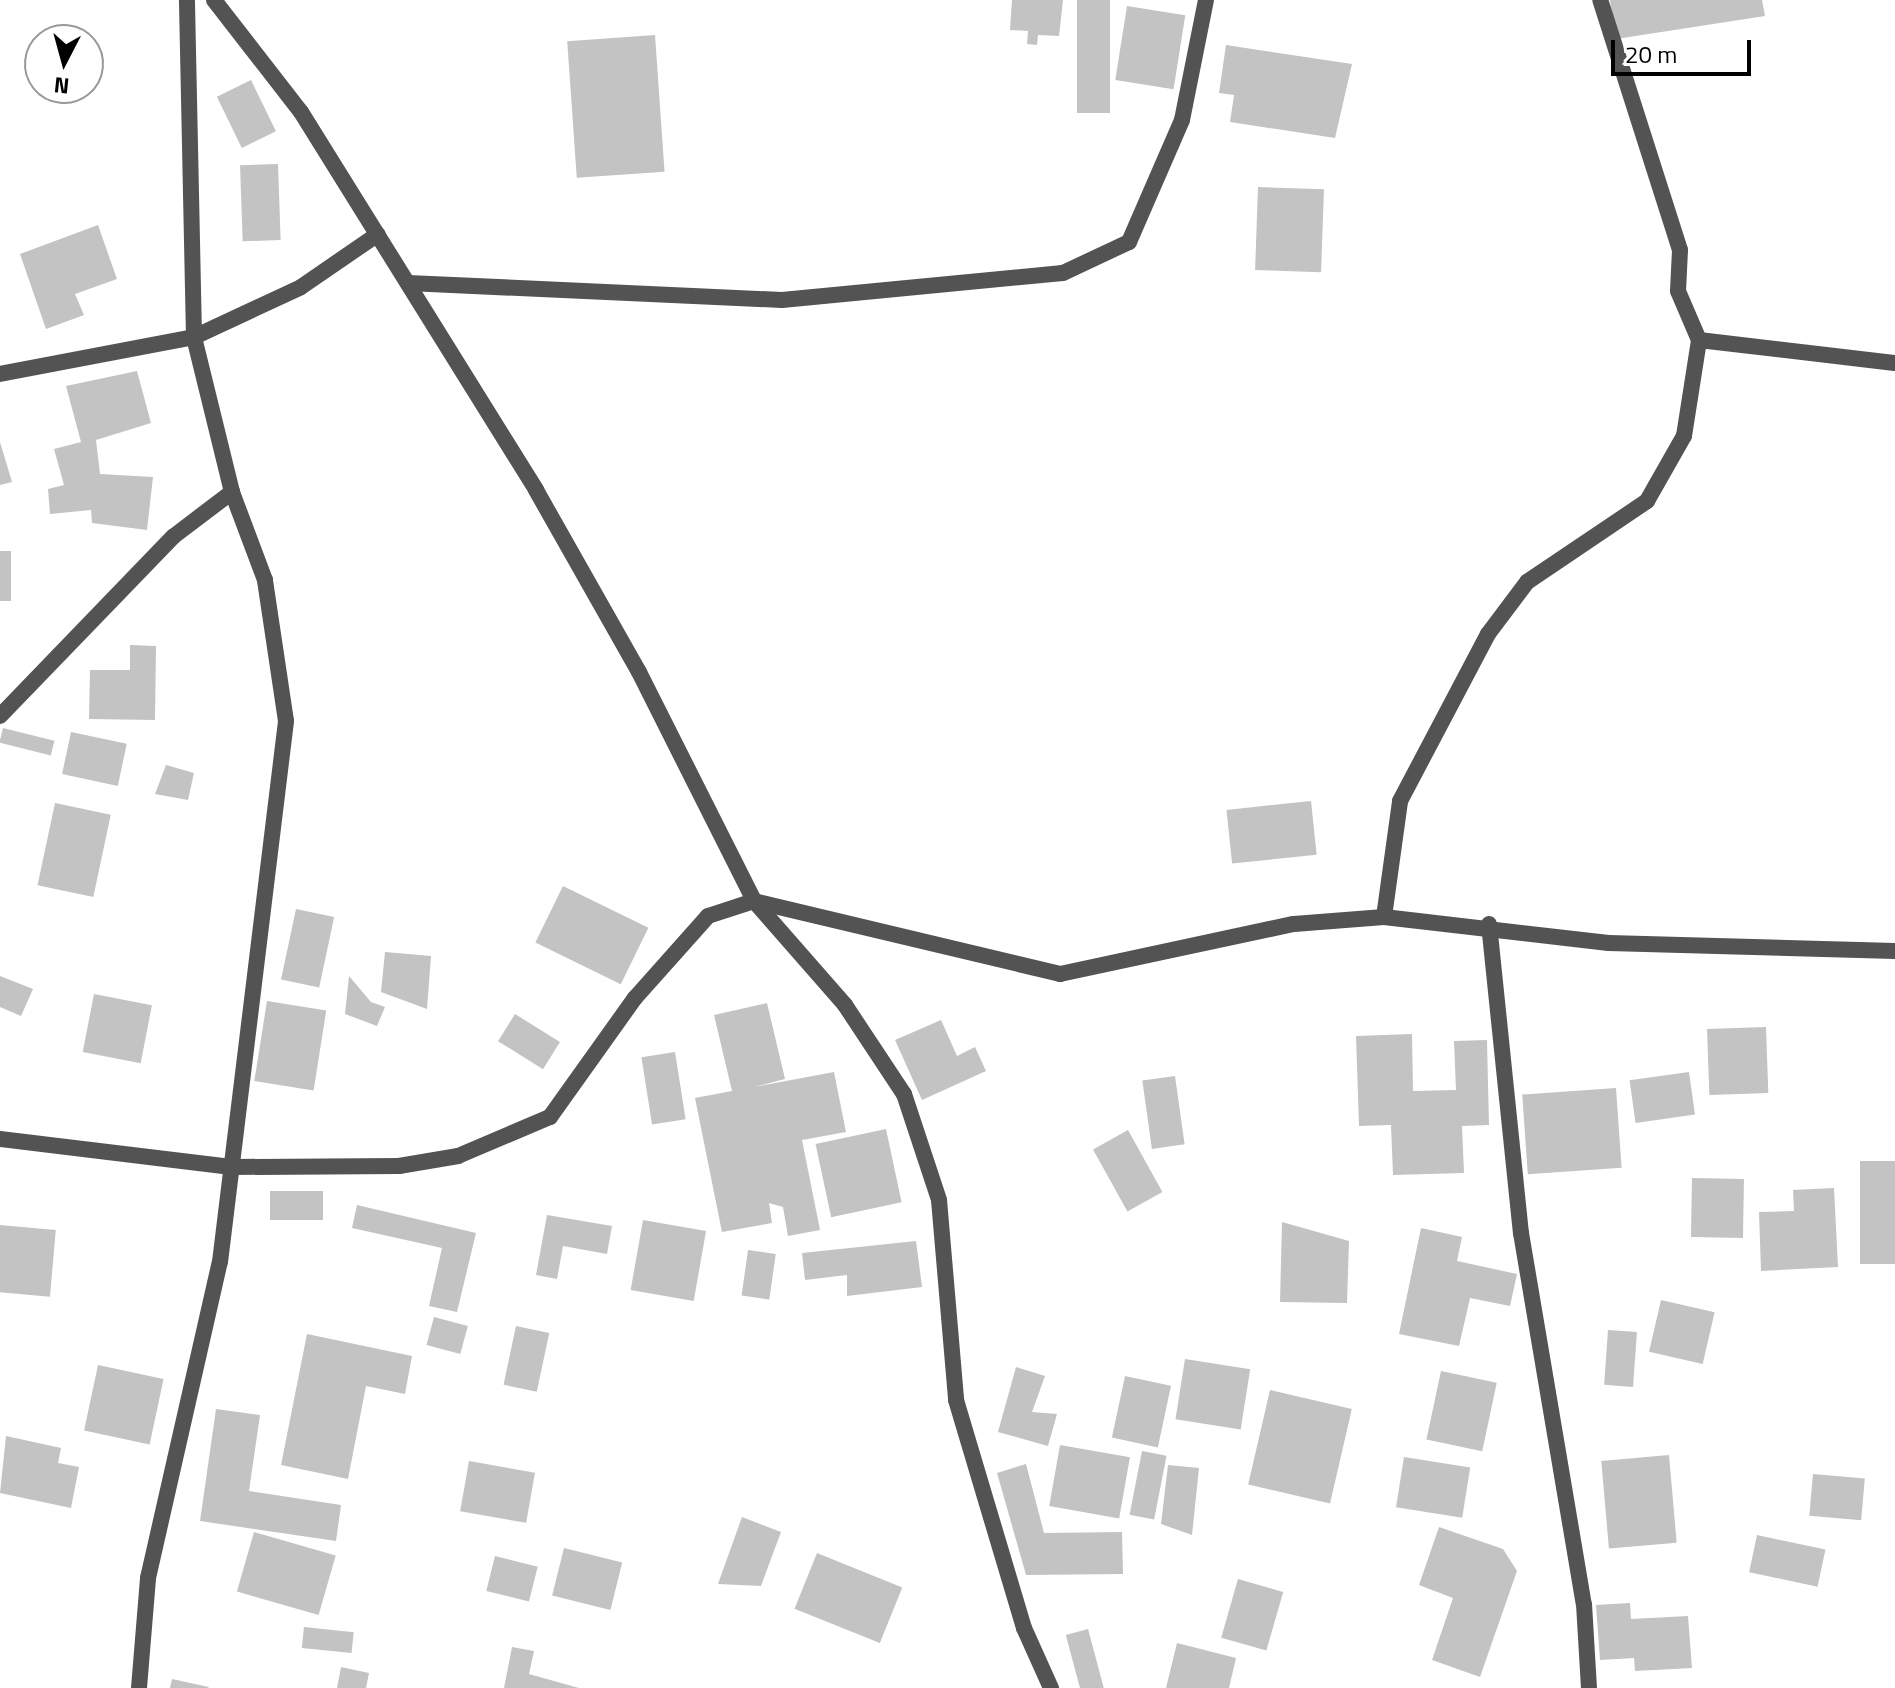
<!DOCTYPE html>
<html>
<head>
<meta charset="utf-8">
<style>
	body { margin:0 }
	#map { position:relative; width:1895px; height:1688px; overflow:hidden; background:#fff; font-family:"Titillium Web",sans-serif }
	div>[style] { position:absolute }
	.building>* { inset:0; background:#c3c3c3; transform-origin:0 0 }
	.minor>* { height:16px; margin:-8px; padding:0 8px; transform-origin:8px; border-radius:8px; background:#535353 }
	span { translate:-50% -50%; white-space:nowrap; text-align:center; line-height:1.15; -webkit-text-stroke:6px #fff; paint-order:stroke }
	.north { position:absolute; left:24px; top:24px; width:80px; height:80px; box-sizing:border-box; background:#fff; border:2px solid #999; border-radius:50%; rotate:186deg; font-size:22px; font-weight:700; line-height:32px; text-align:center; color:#000 }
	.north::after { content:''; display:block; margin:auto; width:28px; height:36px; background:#000; clip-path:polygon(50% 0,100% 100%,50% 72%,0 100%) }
	.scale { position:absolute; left:1611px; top:40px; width:140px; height:36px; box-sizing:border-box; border:4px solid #000; border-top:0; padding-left:10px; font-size:24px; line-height:28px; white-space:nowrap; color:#000; -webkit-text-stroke:6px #fff; paint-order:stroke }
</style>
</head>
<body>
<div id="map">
	<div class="building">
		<div style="clip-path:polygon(1012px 0,1063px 0,1059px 36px,1038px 35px,1037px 45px,1027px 44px,1028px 31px,1010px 30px)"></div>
		<div style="left:1077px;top:0;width:33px;height:113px"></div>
		<div style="clip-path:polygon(1610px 0,1762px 0,1765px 16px,1616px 39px)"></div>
		<div style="left:1127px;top:6px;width:59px;height:75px;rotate:9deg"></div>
		<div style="left:655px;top:35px;width:137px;height:88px;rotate:86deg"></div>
		<div style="clip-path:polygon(1226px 45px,1352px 64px,1335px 138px,1230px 122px,1234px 95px,1219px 93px)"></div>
		<div style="left:251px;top:80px;width:57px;height:38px;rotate:64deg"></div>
		<div style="left:278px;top:164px;width:76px;height:38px;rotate:88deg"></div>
		<div style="left:1258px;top:187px;width:66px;height:83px;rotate:2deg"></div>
		<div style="clip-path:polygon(98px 225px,117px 279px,75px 294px,84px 315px,46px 329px,20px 254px)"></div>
		<div style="clip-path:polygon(137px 371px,151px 423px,96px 440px,100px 474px,153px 477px,147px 530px,92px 523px,91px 510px,50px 514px,48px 489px,64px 485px,54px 449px,81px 442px,66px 386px)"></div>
		<div style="clip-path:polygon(0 442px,12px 482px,0 485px)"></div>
		<div style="left:0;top:551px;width:11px;height:50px"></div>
		<div style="clip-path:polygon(130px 645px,156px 646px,155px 720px,89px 719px,90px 670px,130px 670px)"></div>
		<div style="left:3px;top:728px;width:53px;height:15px;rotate:14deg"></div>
		<div style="left:71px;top:732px;width:57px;height:43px;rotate:12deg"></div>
		<div style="clip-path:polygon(166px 765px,194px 773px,188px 800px,155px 794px)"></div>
		<div style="left:1311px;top:801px;width:54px;height:85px;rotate:84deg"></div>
		<div style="left:55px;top:803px;width:57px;height:84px;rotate:12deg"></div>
		<div style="left:563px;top:886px;width:95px;height:63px;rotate:26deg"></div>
		<div style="left:296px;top:909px;width:39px;height:72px;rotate:12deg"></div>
		<div style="clip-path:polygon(385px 952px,431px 956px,427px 1009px,381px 992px)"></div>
		<div style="clip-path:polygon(0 976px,33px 989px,21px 1016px,0 1007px)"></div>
		<div style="clip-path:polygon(349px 976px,371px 1002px,385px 1007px,377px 1026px,345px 1014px)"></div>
		<div style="left:94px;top:994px;width:59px;height:59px;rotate:11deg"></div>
		<div style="left:267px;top:1001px;width:60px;height:81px;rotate:9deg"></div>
		<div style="clip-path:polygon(767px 1003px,785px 1079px,754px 1087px,834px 1072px,846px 1132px,802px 1140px,820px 1230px,788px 1236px,783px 1207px,769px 1203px,772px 1223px,722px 1232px,695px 1098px,732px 1091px,714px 1015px)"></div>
		<div style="left:515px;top:1014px;width:53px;height:32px;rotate:32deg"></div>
		<div style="clip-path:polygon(941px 1020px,957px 1056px,975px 1047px,986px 1071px,922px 1100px,895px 1040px)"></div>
		<div style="left:1766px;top:1027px;width:66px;height:59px;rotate:88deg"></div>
		<div style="clip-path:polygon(1412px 1034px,1413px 1091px,1456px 1090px,1454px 1041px,1487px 1040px,1489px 1125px,1462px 1126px,1464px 1173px,1393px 1175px,1391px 1125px,1359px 1126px,1356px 1036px)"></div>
		<div style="left:675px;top:1052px;width:68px;height:34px;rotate:81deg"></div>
		<div style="left:1689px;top:1072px;width:43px;height:60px;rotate:82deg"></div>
		<div style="left:1175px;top:1076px;width:69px;height:33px;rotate:82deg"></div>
		<div style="left:1616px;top:1088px;width:80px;height:94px;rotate:86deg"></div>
		<div style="left:886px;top:1129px;width:75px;height:72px;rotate:78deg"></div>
		<div style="left:1128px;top:1130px;width:71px;height:40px;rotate:61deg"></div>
		<div style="left:1895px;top:1161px;width:103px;height:35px;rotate:90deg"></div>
		<div style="left:1692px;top:1178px;width:52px;height:59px;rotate:1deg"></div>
		<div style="clip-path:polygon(1834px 1188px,1838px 1267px,1761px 1271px,1759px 1212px,1794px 1211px,1793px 1190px)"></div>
		<div style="left:323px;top:1191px;width:29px;height:53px;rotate:90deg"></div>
		<div style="clip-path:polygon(357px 1205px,476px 1233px,457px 1312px,429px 1306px,442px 1248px,352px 1228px)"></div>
		<div style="clip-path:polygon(547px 1215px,612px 1226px,607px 1254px,563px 1246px,557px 1279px,536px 1275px)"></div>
		<div style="left:643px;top:1220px;width:64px;height:71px;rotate:10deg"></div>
		<div style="clip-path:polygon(1282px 1222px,1349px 1241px,1347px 1303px,1280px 1302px)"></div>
		<div style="left:0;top:1225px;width:56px;height:67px;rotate:5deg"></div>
		<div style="clip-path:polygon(1421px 1228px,1462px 1237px,1457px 1261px,1517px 1274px,1510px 1306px,1470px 1298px,1459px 1346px,1399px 1334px)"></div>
		<div style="clip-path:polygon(916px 1241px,922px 1287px,847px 1296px,847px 1275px,805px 1280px,802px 1253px)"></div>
		<div style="left:748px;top:1250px;width:28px;height:46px;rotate:8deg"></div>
		<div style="left:1661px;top:1300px;width:55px;height:53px;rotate:13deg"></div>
		<div style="left:434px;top:1317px;width:35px;height:29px;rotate:15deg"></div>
		<div style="left:516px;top:1326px;width:34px;height:60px;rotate:12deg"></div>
		<div style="left:1608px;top:1330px;width:29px;height:55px;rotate:4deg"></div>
		<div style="clip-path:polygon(307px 1334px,412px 1356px,405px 1394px,366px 1386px,348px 1479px,281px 1465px)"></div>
		<div style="left:1185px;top:1359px;width:66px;height:61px;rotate:9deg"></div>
		<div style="left:98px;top:1365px;width:67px;height:67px;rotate:12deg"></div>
		<div style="clip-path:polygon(1016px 1367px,1045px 1376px,1032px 1412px,1057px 1414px,1048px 1446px,998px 1432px)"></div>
		<div style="left:1441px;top:1371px;width:57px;height:70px;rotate:12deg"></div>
		<div style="left:1125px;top:1376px;width:47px;height:63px;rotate:12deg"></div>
		<div style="left:1270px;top:1390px;width:84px;height:97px;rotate:13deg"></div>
		<div style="clip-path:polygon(216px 1409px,260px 1415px,249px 1491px,341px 1505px,336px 1541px,200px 1521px)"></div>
		<div style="clip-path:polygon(6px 1436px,61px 1448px,58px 1463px,79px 1467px,71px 1508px,0 1493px)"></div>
		<div style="left:1060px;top:1445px;width:71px;height:62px;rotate:10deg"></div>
		<div style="left:1142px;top:1451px;width:25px;height:65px;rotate:11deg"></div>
		<div style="left:1669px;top:1455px;width:88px;height:68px;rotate:85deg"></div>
		<div style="left:1404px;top:1457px;width:67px;height:51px;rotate:9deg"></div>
		<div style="left:469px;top:1461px;width:67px;height:51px;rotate:10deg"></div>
		<div style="clip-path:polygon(1026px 1464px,1044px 1533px,1122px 1532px,1123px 1574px,1026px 1575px,997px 1473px)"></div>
		<div style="clip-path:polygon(1168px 1465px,1199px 1468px,1192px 1535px,1161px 1524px)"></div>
		<div style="left:1813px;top:1474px;width:52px;height:42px;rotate:5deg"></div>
		<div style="clip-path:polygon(742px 1517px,781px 1532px,761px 1586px,718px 1584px)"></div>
		<div style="clip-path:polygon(1439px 1527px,1503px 1549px,1517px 1571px,1480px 1677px,1432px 1660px,1453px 1598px,1419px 1585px)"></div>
		<div style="left:254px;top:1532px;width:85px;height:62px;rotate:16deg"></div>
		<div style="left:1757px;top:1535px;width:70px;height:38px;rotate:12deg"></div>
		<div style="left:564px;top:1548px;width:60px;height:49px;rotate:14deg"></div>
		<div style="left:817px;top:1553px;width:92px;height:60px;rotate:22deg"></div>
		<div style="left:495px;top:1556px;width:44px;height:36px;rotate:14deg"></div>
		<div style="left:1238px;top:1579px;width:47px;height:61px;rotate:16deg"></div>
		<div style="clip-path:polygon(1630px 1603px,1631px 1619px,1688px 1616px,1692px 1668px,1635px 1671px,1634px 1658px,1600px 1660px,1596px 1605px)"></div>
		<div style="left:304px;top:1627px;width:50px;height:21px;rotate:6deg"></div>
		<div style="left:1088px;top:1629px;width:61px;height:23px;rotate:75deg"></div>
		<div style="clip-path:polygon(1177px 1643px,1236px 1658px,1229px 1688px,1166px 1688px)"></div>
		<div style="clip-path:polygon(512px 1647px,534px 1651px,529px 1674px,579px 1688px,504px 1688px)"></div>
		<div style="clip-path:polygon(341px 1667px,369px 1673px,366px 1688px,337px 1688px)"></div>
		<div style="clip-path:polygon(172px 1679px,209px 1687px,208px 1688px,170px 1688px)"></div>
	</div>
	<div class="minor">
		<div style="left:214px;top:0;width:142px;rotate:52.2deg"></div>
		<div style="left:301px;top:112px;width:445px;rotate:58.1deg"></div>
		<div style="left:536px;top:490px;width:209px;rotate:60.5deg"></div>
		<div style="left:639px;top:672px;width:256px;rotate:63.3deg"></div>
		<div style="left:754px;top:901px;width:138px;rotate:48.8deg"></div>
		<div style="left:845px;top:1005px;width:107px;rotate:56.5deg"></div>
		<div style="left:904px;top:1094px;width:112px;rotate:71.7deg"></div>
		<div style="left:939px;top:1200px;width:201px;rotate:85.1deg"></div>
		<div style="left:956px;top:1400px;width:238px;rotate:73.4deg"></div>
		<div style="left:1024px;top:1628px;width:66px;rotate:65.8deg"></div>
		<div style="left:408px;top:283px;width:374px;rotate:2.6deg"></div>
		<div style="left:782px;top:300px;width:282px;rotate:-5.5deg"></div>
		<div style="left:1063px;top:273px;width:73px;rotate:-25.2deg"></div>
		<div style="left:1129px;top:242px;width:133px;rotate:-66.5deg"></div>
		<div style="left:1182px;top:120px;width:122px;rotate:-78.7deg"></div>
		<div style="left:1699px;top:340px;width:197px;rotate:6.7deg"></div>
		<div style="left:0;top:374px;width:197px;rotate:-10.8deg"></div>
		<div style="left:194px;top:337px;width:118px;rotate:-25deg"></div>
		<div style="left:301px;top:287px;width:93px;rotate:-34.5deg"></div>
		<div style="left:0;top:716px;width:250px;rotate:-46deg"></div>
		<div style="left:174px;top:536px;width:73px;rotate:-37.2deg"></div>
		<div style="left:1384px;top:917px;width:117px;rotate:-82.1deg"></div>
		<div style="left:1400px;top:801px;width:189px;rotate:-62.2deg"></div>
		<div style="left:1488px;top:634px;width:65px;rotate:-53.1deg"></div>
		<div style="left:1527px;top:582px;width:145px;rotate:-34deg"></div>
		<div style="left:1647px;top:501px;width:75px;rotate:-60.4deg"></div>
		<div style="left:1684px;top:436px;width:97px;rotate:-81.1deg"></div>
		<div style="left:1699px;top:340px;width:53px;rotate:-113.2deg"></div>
		<div style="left:1678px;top:291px;width:41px;rotate:-87.2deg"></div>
		<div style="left:1680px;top:250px;width:262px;rotate:-107.7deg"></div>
		<div style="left:1489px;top:924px;width:311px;rotate:84.1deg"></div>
		<div style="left:1521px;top:1233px;width:376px;rotate:80.4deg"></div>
		<div style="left:1584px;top:1604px;width:84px;rotate:86.6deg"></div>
		<div style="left:0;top:1139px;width:233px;rotate:6.9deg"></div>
		<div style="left:231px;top:1167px;width:168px;rotate:-0.3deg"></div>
		<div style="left:399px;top:1166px;width:60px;rotate:-9.6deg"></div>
		<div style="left:458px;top:1156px;width:100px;rotate:-23deg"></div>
		<div style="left:550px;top:1117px;width:146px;rotate:-54.5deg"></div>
		<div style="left:635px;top:998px;width:110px;rotate:-48.3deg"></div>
		<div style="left:708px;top:916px;width:48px;rotate:-18.1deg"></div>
		<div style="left:754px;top:901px;width:315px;rotate:13.4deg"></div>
		<div style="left:1060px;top:974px;width:239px;rotate:-12.1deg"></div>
		<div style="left:1294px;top:924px;width:90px;rotate:-4.4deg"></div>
		<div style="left:1384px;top:917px;width:226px;rotate:6.6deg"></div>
		<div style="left:1609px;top:943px;width:286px;rotate:1.6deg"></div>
		<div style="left:139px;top:1688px;width:110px;rotate:-85.3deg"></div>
		<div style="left:148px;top:1578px;width:324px;rotate:-77.2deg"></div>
		<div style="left:220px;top:1262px;width:545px;rotate:-83.04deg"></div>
		<div style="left:286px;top:721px;width:143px;rotate:-98.5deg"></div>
		<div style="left:265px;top:580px;width:94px;rotate:-110.6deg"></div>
		<div style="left:232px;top:492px;width:160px;rotate:-103.8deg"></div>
		<div style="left:194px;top:337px;width:337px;rotate:-91.2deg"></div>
	</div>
	<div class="north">N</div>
	<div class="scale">20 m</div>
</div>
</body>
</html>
